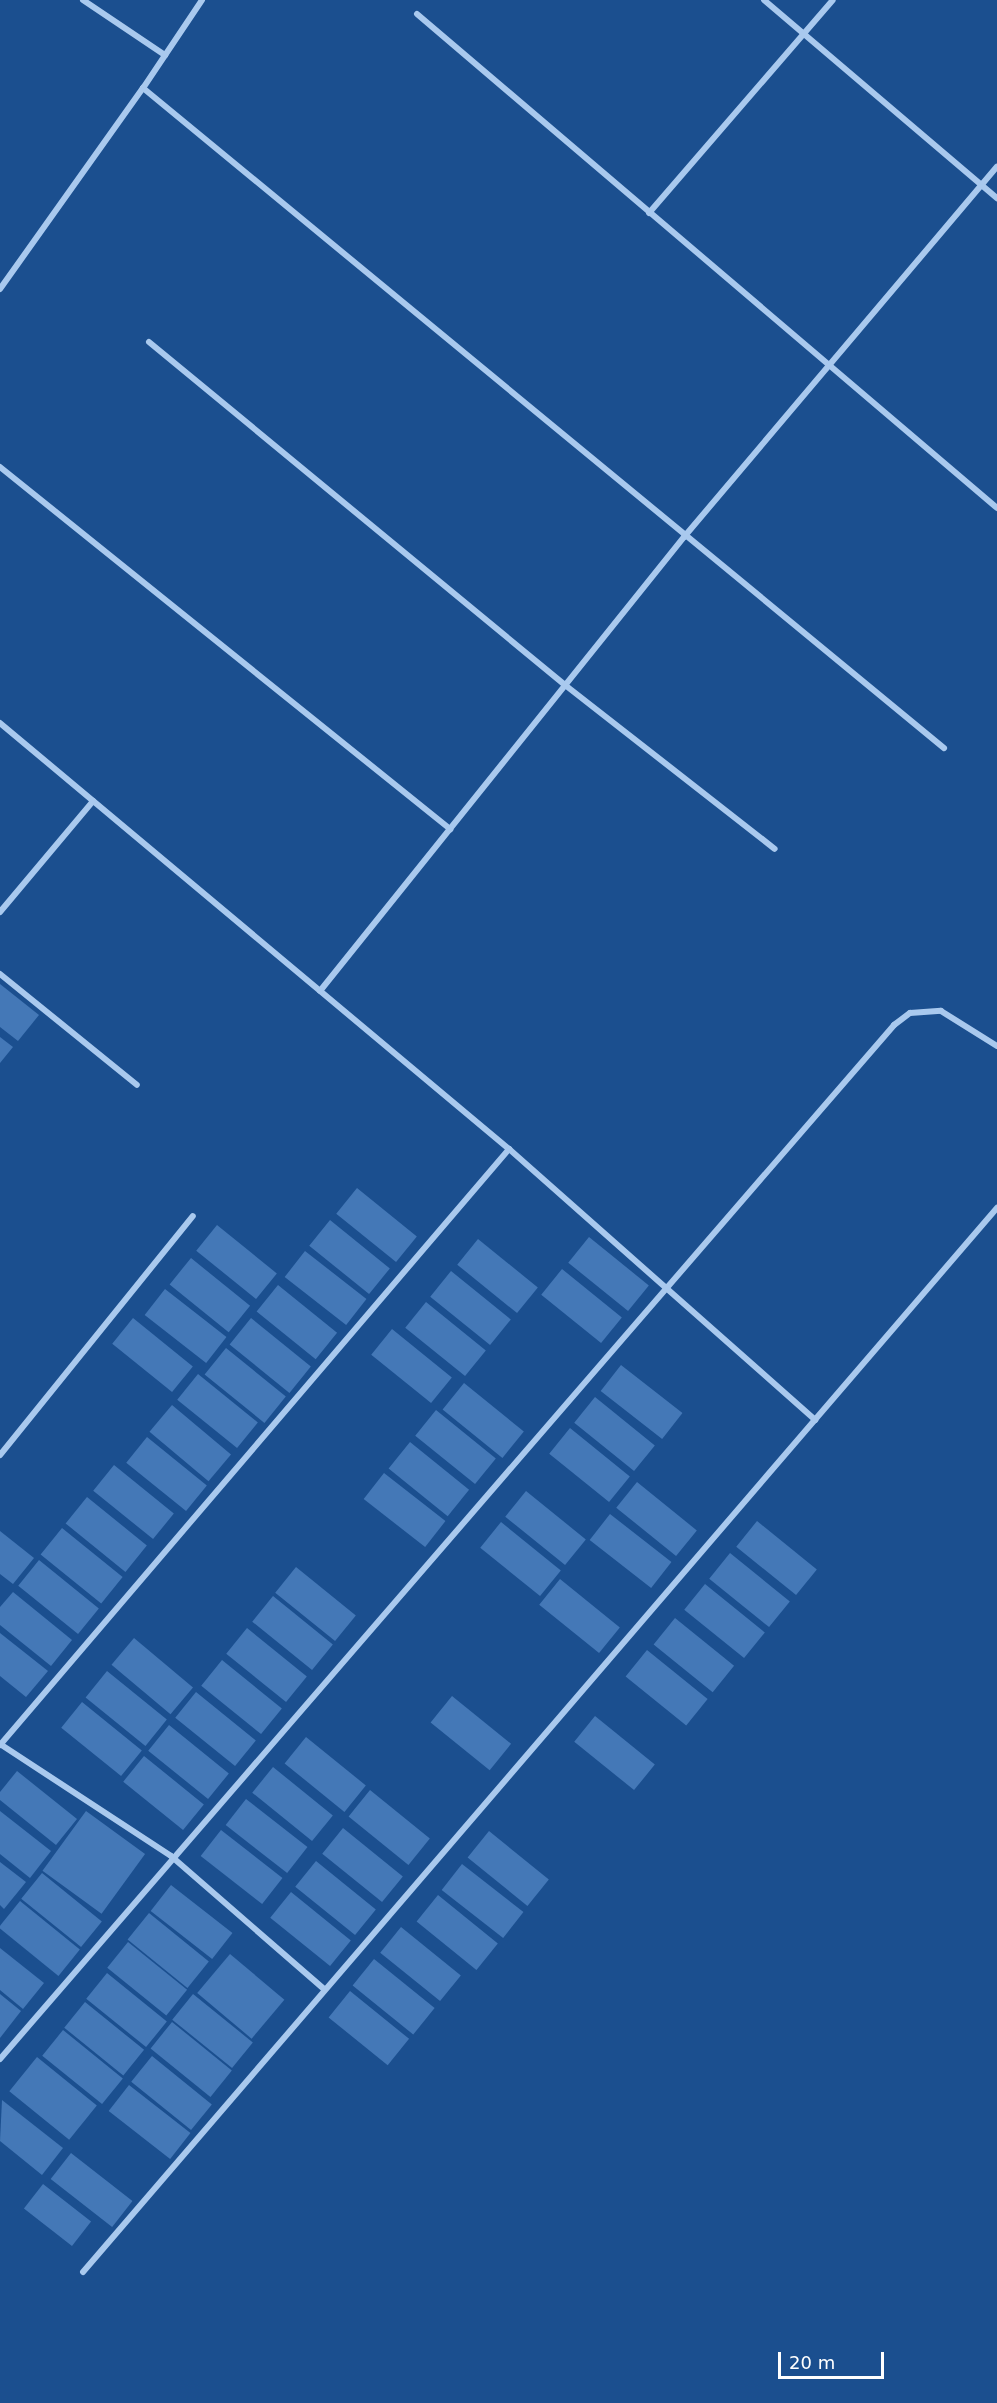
<!DOCTYPE html>
<html>
<head>
<meta charset="utf-8">
<style>
	body { margin:0 }
	#map { position:relative; width:997px; height:2403px; overflow:hidden; background:#1b4f8f; font-family:"DejaVu Sans",sans-serif }
	div>[style] { position:absolute }
	.building>* { inset:0; background:#4478b7; transform-origin:0 0 }
	.minor>* { height:6px; margin:-3px; padding:0 3px; transform-origin:3px; border-radius:3px; background:#a9c9ee }
	span { translate:-50% -50%; white-space:nowrap; text-align:center; line-height:1.15; -webkit-text-stroke:4.5px #1b4f8f; paint-order:stroke }
	.scale { position:absolute; left:778px; top:2352px; width:106px; height:27px; box-sizing:border-box; border:3px solid #fff; border-top:0; padding-left:8px; font-size:18px; line-height:21px; white-space:nowrap; color:#fff; -webkit-text-stroke:4px #1b4f8f; paint-order:stroke }
</style>
</head>
<body>
<div id="map">
	<div class="building">
		<div style="clip-path:polygon(0 984px,39px 1015px,18px 1041px,0 1027px)"></div>
		<div style="clip-path:polygon(0 1037px,13px 1047px,0 1063px)"></div>
		<div style="left:357px;top:1188px;width:77px;height:33px;rotate:39deg"></div>
		<div style="left:330px;top:1220px;width:77px;height:33px;rotate:39deg"></div>
		<div style="left:217px;top:1225px;width:77px;height:33px;rotate:39deg"></div>
		<div style="left:589px;top:1237px;width:77px;height:33px;rotate:39deg"></div>
		<div style="left:478px;top:1239px;width:77px;height:33px;rotate:39deg"></div>
		<div style="left:305px;top:1251px;width:78px;height:33px;rotate:38deg"></div>
		<div style="left:191px;top:1258px;width:76px;height:34px;rotate:39deg"></div>
		<div style="left:562px;top:1269px;width:77px;height:33px;rotate:39deg"></div>
		<div style="left:451px;top:1271px;width:77px;height:33px;rotate:39deg"></div>
		<div style="left:278px;top:1285px;width:76px;height:34px;rotate:39deg"></div>
		<div style="left:165px;top:1289px;width:78px;height:33px;rotate:38deg"></div>
		<div style="left:426px;top:1302px;width:77px;height:33px;rotate:39deg"></div>
		<div style="left:133px;top:1318px;width:77px;height:33px;rotate:39deg"></div>
		<div style="left:251px;top:1318px;width:77px;height:34px;rotate:39deg"></div>
		<div style="left:392px;top:1329px;width:77px;height:33px;rotate:39deg"></div>
		<div style="left:226px;top:1348px;width:77px;height:34px;rotate:39deg"></div>
		<div style="left:621px;top:1365px;width:78px;height:33px;rotate:38deg"></div>
		<div style="left:198px;top:1374px;width:77px;height:33px;rotate:39deg"></div>
		<div style="left:464px;top:1383px;width:77px;height:34px;rotate:39deg"></div>
		<div style="left:595px;top:1397px;width:77px;height:33px;rotate:39deg"></div>
		<div style="left:172px;top:1405px;width:77px;height:35px;rotate:40deg"></div>
		<div style="left:436px;top:1410px;width:77px;height:33px;rotate:39deg"></div>
		<div style="left:570px;top:1428px;width:77px;height:33px;rotate:39deg"></div>
		<div style="left:147px;top:1437px;width:77px;height:33px;rotate:39deg"></div>
		<div style="left:410px;top:1442px;width:76px;height:34px;rotate:39deg"></div>
		<div style="left:114px;top:1465px;width:77px;height:33px;rotate:39deg"></div>
		<div style="left:384px;top:1473px;width:78px;height:33px;rotate:38deg"></div>
		<div style="left:637px;top:1482px;width:77px;height:33px;rotate:39deg"></div>
		<div style="left:526px;top:1491px;width:77px;height:33px;rotate:39deg"></div>
		<div style="left:87px;top:1497px;width:77px;height:34px;rotate:39deg"></div>
		<div style="left:610px;top:1514px;width:78px;height:33px;rotate:38deg"></div>
		<div style="left:757px;top:1521px;width:77px;height:33px;rotate:39deg"></div>
		<div style="left:501px;top:1522px;width:77px;height:33px;rotate:39deg"></div>
		<div style="left:62px;top:1528px;width:78px;height:34px;rotate:39deg"></div>
		<div style="clip-path:polygon(0 1531px,34px 1558px,13px 1584px,0 1574px)"></div>
		<div style="left:730px;top:1553px;width:77px;height:33px;rotate:39deg"></div>
		<div style="left:39px;top:1560px;width:77px;height:33px;rotate:39deg"></div>
		<div style="left:296px;top:1567px;width:77px;height:33px;rotate:39deg"></div>
		<div style="left:560px;top:1579px;width:77px;height:33px;rotate:39deg"></div>
		<div style="left:705px;top:1584px;width:77px;height:33px;rotate:39deg"></div>
		<div style="clip-path:polygon(13px 1592px,72px 1640px,51px 1666px,0 1625px,0 1607px)"></div>
		<div style="left:273px;top:1596px;width:77px;height:33px;rotate:39deg"></div>
		<div style="left:675px;top:1618px;width:76px;height:34px;rotate:39deg"></div>
		<div style="left:247px;top:1628px;width:77px;height:33px;rotate:39deg"></div>
		<div style="clip-path:polygon(0 1633px,48px 1671px,26px 1697px,0 1676px)"></div>
		<div style="left:134px;top:1638px;width:77px;height:35px;rotate:40deg"></div>
		<div style="left:647px;top:1650px;width:78px;height:34px;rotate:39deg"></div>
		<div style="left:222px;top:1660px;width:77px;height:33px;rotate:39deg"></div>
		<div style="left:107px;top:1671px;width:77px;height:34px;rotate:39deg"></div>
		<div style="left:196px;top:1692px;width:77px;height:33px;rotate:39deg"></div>
		<div style="left:452px;top:1696px;width:76px;height:34px;rotate:39deg"></div>
		<div style="left:82px;top:1702px;width:77px;height:33px;rotate:39deg"></div>
		<div style="left:595px;top:1716px;width:77px;height:33px;rotate:39deg"></div>
		<div style="left:169px;top:1725px;width:77px;height:33px;rotate:39deg"></div>
		<div style="left:306px;top:1737px;width:77px;height:34px;rotate:39deg"></div>
		<div style="left:144px;top:1756px;width:77px;height:33px;rotate:39deg"></div>
		<div style="left:273px;top:1767px;width:77px;height:33px;rotate:39deg"></div>
		<div style="clip-path:polygon(17px 1771px,77px 1819px,56px 1845px,0 1800px,0 1792px)"></div>
		<div style="left:370px;top:1790px;width:77px;height:34px;rotate:39deg"></div>
		<div style="left:246px;top:1799px;width:78px;height:33px;rotate:38deg"></div>
		<div style="clip-path:polygon(0 1811px,51px 1851px,30px 1878px,0 1854px)"></div>
		<div style="left:86px;top:1811px;width:73px;height:74px;rotate:36deg"></div>
		<div style="left:343px;top:1828px;width:77px;height:33px;rotate:39deg"></div>
		<div style="left:221px;top:1830px;width:78px;height:33px;rotate:38deg"></div>
		<div style="left:489px;top:1831px;width:77px;height:34px;rotate:39deg"></div>
		<div style="left:316px;top:1861px;width:77px;height:33px;rotate:39deg"></div>
		<div style="clip-path:polygon(0 1862px,26px 1882px,4px 1909px,0 1905px)"></div>
		<div style="left:462px;top:1864px;width:78px;height:33px;rotate:38deg"></div>
		<div style="left:42px;top:1873px;width:77px;height:33px;rotate:39deg"></div>
		<div style="left:171px;top:1885px;width:78px;height:33px;rotate:38deg"></div>
		<div style="left:291px;top:1892px;width:77px;height:33px;rotate:39deg"></div>
		<div style="left:438px;top:1895px;width:77px;height:34px;rotate:39deg"></div>
		<div style="left:20px;top:1901px;width:77px;height:34px;rotate:39deg"></div>
		<div style="left:149px;top:1913px;width:77px;height:34px;rotate:39deg"></div>
		<div style="left:401px;top:1927px;width:77px;height:33px;rotate:39deg"></div>
		<div style="left:128px;top:1942px;width:76px;height:33px;rotate:39deg"></div>
		<div style="clip-path:polygon(0 1948px,44px 1983px,23px 2009px,0 1990px)"></div>
		<div style="left:230px;top:1954px;width:71px;height:51px;rotate:40deg"></div>
		<div style="left:374px;top:1959px;width:78px;height:34px;rotate:39deg"></div>
		<div style="left:107px;top:1973px;width:77px;height:33px;rotate:39deg"></div>
		<div style="left:350px;top:1991px;width:76px;height:34px;rotate:39deg"></div>
		<div style="clip-path:polygon(0 1994px,21px 2011px,0 2038px)"></div>
		<div style="left:193px;top:1994px;width:77px;height:33px;rotate:39deg"></div>
		<div style="left:85px;top:2002px;width:76px;height:33px;rotate:39deg"></div>
		<div style="left:172px;top:2022px;width:77px;height:34px;rotate:39deg"></div>
		<div style="left:63px;top:2030px;width:77px;height:33px;rotate:39deg"></div>
		<div style="left:152px;top:2056px;width:77px;height:33px;rotate:39deg"></div>
		<div style="left:37px;top:2057px;width:77px;height:44px;rotate:39deg"></div>
		<div style="left:129px;top:2085px;width:78px;height:33px;rotate:38deg"></div>
		<div style="clip-path:polygon(2px 2100px,63px 2148px,42px 2175px,0 2141px)"></div>
		<div style="left:71px;top:2153px;width:78px;height:33px;rotate:38deg"></div>
		<div style="left:43px;top:2184px;width:61px;height:31px;rotate:38deg"></div>
	</div>
	<div class="minor">
		<div style="left:83px;top:0;width:99px;rotate:33.9deg"></div>
		<div style="left:202px;top:0;width:106px;rotate:123.8deg"></div>
		<div style="left:143px;top:88px;width:1038px;rotate:39.49deg"></div>
		<div style="left:764px;top:0;width:306px;rotate:40.4deg"></div>
		<div style="left:417px;top:14px;width:762px;rotate:40.42deg"></div>
		<div style="left:649px;top:213px;width:281px;rotate:-49.2deg"></div>
		<div style="left:0;top:289px;width:247px;rotate:-54.6deg"></div>
		<div style="left:149px;top:342px;width:539px;rotate:39.51deg"></div>
		<div style="left:565px;top:685px;width:266px;rotate:38deg"></div>
		<div style="left:0;top:467px;width:578px;rotate:38.81deg"></div>
		<div style="left:0;top:723px;width:664px;rotate:39.93deg"></div>
		<div style="left:509px;top:1149px;width:409px;rotate:41.5deg"></div>
		<div style="left:0;top:912px;width:145px;rotate:-50deg"></div>
		<div style="left:0;top:974px;width:176px;rotate:39deg"></div>
		<div style="left:320px;top:991px;width:582px;rotate:-51.28deg"></div>
		<div style="left:684px;top:537px;width:485px;rotate:-49.8deg"></div>
		<div style="left:0;top:1455px;width:307px;rotate:-51.1deg"></div>
		<div style="left:0;top:1744px;width:204px;rotate:33.2deg"></div>
		<div style="left:171px;top:1856px;width:201px;rotate:41deg"></div>
		<div style="left:0;top:1745px;width:784px;rotate:-49.5deg"></div>
		<div style="left:0;top:2059px;width:1367px;rotate:-49.15deg"></div>
		<div style="left:894px;top:1025px;width:20px;rotate:-37deg"></div>
		<div style="left:910px;top:1013px;width:31px;rotate:-4deg"></div>
		<div style="left:941px;top:1011px;width:66px;rotate:32deg"></div>
		<div style="left:83px;top:2272px;width:1403px;rotate:-49.34deg"></div>
	</div>
	<div class="scale">20 m</div>
</div>
</body>
</html>
